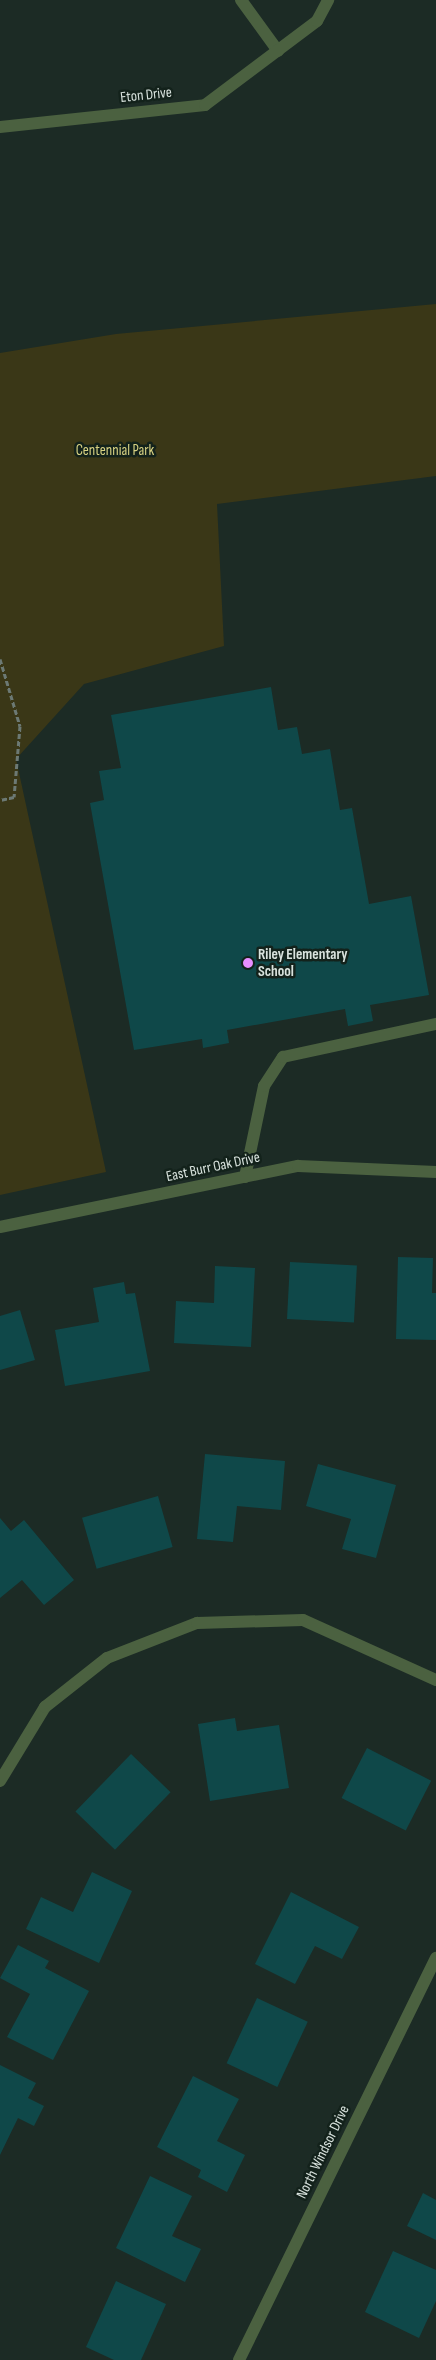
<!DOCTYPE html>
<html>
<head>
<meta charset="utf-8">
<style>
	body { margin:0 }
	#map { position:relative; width:436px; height:2360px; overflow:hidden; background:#1c2b25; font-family:"Sofia Sans Condensed",sans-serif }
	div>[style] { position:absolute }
	.green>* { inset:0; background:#3a3717 }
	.building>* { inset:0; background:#0f4849; transform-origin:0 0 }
	.path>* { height:3px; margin-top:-1.5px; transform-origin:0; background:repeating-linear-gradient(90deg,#6c7974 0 5px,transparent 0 7.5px) }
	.service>* { height:12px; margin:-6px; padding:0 6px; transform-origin:6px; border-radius:6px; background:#4b6140 }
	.minor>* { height:12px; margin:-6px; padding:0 6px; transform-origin:6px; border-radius:6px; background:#4b6140 }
	.dots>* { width:14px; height:14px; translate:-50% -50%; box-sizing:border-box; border:2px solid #13221b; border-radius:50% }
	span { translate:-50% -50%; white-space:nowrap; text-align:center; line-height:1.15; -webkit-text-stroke:5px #13221b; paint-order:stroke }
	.street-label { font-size:15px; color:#d9e3de }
	.park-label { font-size:15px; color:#d8d283 }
	.poi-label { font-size:15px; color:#d9e3de; font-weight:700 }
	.left { translate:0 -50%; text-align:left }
</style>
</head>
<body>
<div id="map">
	<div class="green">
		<div style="clip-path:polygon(436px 304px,436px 476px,217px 504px,224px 646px,84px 684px,16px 759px,106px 1172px,0 1195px,0 353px,116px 334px)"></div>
	</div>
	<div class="building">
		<div style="clip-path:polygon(271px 687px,278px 730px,297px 727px,302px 754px,330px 749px,340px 810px,352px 808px,369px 904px,411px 896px,429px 995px,370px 1005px,373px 1021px,348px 1026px,345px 1009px,227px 1030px,229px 1043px,203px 1048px,202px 1039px,134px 1050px,90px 803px,104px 800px,99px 771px,121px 768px,111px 715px)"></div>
		<div style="clip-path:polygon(398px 1257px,433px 1258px,432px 1293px,436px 1293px,436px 1340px,396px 1339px)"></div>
		<div style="left:290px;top:1262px;width:67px;height:57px;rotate:3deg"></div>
		<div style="clip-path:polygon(215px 1266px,255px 1268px,251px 1347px,174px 1343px,176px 1301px,214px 1303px)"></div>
		<div style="clip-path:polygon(124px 1282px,126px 1294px,135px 1293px,150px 1371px,65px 1386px,55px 1330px,99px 1322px,93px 1288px)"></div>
		<div style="clip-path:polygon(20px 1310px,35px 1360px,0 1370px,0 1316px)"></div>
		<div style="clip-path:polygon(205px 1454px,285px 1461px,281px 1510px,237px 1506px,233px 1542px,197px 1539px)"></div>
		<div style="clip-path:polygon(318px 1464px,396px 1485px,376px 1558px,342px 1549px,351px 1519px,306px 1506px)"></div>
		<div style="left:158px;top:1496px;width:53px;height:79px;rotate:74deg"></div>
		<div style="clip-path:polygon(0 1518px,11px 1531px,24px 1520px,74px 1580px,44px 1605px,22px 1580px,0 1598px)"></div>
		<div style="clip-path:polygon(235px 1718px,237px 1731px,279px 1725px,289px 1788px,210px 1801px,198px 1724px)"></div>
		<div style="left:367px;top:1748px;width:72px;height:56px;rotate:27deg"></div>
		<div style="left:131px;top:1754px;width:55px;height:80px;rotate:44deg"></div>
		<div style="clip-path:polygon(92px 1872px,132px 1891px,99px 1963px,26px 1929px,41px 1897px,73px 1912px)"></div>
		<div style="clip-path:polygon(291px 1892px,359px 1927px,342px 1959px,315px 1946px,295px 1984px,255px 1964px)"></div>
		<div style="clip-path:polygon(18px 1945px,49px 1961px,45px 1968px,89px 1991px,53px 2060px,7px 2037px,30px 1994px,0 1978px)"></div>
		<div style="left:257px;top:1998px;width:56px;height:72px;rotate:25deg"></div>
		<div style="clip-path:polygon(0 2065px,36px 2083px,28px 2098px,44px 2106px,34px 2126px,18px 2118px,0 2155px)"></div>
		<div style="clip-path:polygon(193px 2076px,239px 2099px,217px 2141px,245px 2155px,227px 2192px,198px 2177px,201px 2170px,157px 2147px)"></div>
		<div style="clip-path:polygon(150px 2176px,192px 2196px,172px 2236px,201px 2249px,185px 2282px,116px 2248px)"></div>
		<div style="clip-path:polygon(423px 2193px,436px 2200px,436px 2240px,407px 2226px)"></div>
		<div style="clip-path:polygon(393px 2251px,436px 2270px,436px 2301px,419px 2338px,365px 2312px)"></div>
		<div style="clip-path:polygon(116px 2281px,166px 2304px,141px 2360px,114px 2360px,86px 2347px)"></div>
	</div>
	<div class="path">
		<div style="left:0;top:659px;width:70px;rotate:73.4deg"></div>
		<div style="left:20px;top:726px;width:71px;rotate:94.8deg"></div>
		<div style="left:14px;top:797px;width:14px;rotate:168deg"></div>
	</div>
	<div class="service">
		<div style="left:245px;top:1177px;width:93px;rotate:-78.2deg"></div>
		<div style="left:264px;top:1086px;width:35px;rotate:-57deg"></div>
		<div style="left:283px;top:1057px;width:157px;rotate:-12.2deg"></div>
	</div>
	<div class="minor">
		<div style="left:241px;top:0;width:63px;rotate:54deg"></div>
		<div style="left:0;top:127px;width:206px;rotate:-6.1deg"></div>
		<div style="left:205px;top:105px;width:140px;rotate:-36.9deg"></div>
		<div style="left:317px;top:21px;width:24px;rotate:-62deg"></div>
		<div style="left:0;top:1227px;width:304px;rotate:-11.6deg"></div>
		<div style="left:298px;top:1166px;width:138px;rotate:2.5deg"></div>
		<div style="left:0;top:1781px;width:87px;rotate:-58.7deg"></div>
		<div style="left:45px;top:1707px;width:79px;rotate:-38.3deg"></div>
		<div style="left:107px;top:1658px;width:97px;rotate:-21.3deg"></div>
		<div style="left:197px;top:1623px;width:106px;rotate:-1.6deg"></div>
		<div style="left:303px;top:1620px;width:146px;rotate:24.3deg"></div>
		<div style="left:239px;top:2360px;width:448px;rotate:-63.9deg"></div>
	</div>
	<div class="dots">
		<div style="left:248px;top:963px;background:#e88eff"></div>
	</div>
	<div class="street-label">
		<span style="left:146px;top:95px;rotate:-6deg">Eton Drive</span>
		<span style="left:213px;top:1167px;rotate:-12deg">East Burr Oak Drive</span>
		<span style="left:323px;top:2152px;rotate:-64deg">North Windsor Drive</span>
	</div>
	<div class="park-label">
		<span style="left:115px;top:451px">Centennial Park</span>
	</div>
	<div class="poi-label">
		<span class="left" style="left:258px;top:963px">Riley Elementary<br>School</span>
	</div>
</div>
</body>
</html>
